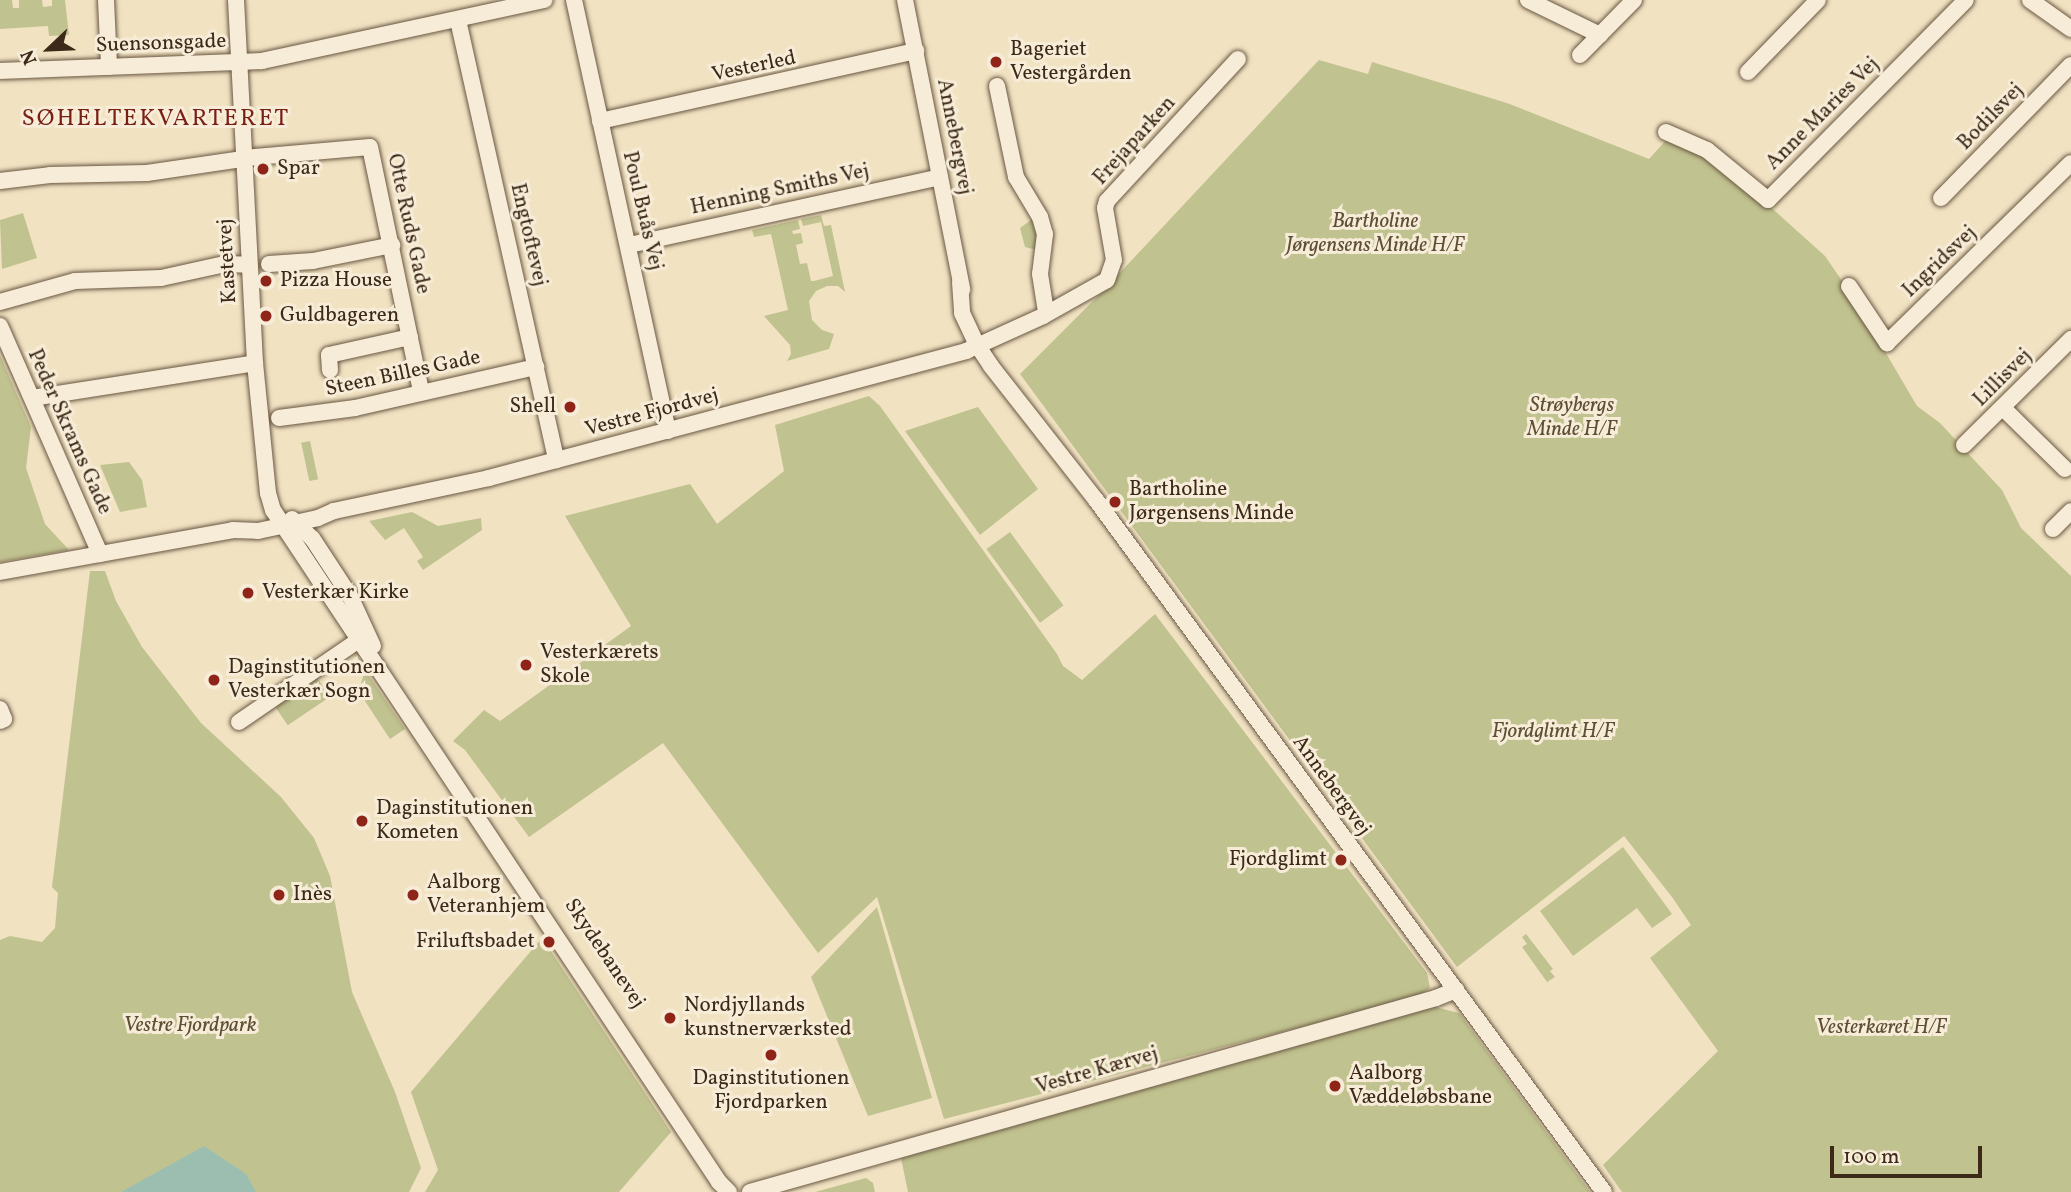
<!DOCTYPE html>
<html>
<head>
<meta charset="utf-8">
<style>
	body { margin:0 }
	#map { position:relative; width:2071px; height:1192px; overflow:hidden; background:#f1e2c2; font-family:Vollkorn,serif }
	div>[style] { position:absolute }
	.green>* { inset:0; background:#c0c28f; transform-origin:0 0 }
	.water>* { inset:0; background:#9bbeb1 }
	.roads { filter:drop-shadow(0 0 2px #695742) drop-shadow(0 0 2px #695742) }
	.minor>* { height:16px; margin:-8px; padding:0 8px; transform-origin:8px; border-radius:8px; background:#f6ecd7 }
	.dots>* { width:19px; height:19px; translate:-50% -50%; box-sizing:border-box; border:4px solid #f6ecd7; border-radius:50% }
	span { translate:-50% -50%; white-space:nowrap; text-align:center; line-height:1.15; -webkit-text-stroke:6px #f6ecd7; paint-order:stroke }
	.street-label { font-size:21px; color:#3c2917 }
	.poi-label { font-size:21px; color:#3c2917 }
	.left { translate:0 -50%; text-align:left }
	.right { translate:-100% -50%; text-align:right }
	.park-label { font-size:21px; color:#5d4f35; font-style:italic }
	.quarter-label { font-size:24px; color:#7a1f14; letter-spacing:2px }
	.north { position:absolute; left:14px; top:14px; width:70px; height:70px; -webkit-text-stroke:5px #f6ecd7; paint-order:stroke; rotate:247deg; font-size:19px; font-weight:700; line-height:28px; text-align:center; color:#3c2917 }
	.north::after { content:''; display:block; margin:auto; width:24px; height:32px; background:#3c2917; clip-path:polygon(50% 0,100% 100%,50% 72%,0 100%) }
	.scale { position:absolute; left:1830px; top:1146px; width:152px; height:32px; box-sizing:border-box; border:4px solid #3c2917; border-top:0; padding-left:9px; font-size:21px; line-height:24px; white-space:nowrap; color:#3c2917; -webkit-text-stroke:5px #f6ecd7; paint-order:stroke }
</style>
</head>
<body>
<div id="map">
	<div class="green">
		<div style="clip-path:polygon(0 0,12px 0,13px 8px,19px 8px,19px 0,42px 0,43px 7px,52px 6px,52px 0,65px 0,69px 35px,49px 36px,48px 26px,0 29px)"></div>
		<div style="clip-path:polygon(1319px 60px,1368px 74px,1372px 62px,1507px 103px,1649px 159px,1669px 137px,1735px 175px,1825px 256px,1853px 297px,1917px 406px,1940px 423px,2002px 490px,2021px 528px,2071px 576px,2071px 1192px,1622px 1192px,1603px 1165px,1718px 1051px,1650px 958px,1691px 925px,1672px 897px,1624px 836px,1457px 967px,1020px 374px,1101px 293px)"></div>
		<div style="clip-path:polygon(23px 213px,37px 258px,2px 269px,0 220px)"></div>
		<div style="clip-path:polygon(821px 215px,824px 226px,831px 225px,845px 292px,838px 286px,827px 286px,816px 291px,809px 301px,812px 320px,822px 330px,834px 334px,829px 349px,787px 361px,791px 354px,790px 345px,764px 316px,788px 310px,771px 234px,754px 237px,752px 230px,798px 220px,800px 229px,792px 231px,793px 234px,801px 233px,803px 243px,796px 245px,800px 264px,807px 263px,811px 281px,814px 281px,833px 276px,821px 222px,803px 226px,801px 219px)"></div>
		<div style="clip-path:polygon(1034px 218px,1039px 234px,1037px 250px,1025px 247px,1020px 228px)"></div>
		<div style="clip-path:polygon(0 355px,31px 427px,26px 468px,45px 524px,69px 550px,0 562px)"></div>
		<div style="clip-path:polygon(869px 396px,880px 406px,1057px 654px,1063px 666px,1082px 680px,1155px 614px,1427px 973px,1430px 988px,1417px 997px,944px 1119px,877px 897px,818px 953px,663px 743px,529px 837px,465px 750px,453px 741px,484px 710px,500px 721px,631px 626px,565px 516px,690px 484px,717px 524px,784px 471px,775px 425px)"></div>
		<div style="clip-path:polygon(978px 407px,1038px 489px,980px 535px,905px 431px)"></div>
		<div style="left:310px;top:441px;width:39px;height:9px;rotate:78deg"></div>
		<div style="clip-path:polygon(129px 462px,142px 480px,147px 507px,120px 512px,100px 465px)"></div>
		<div style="clip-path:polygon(412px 512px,438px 526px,481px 518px,482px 530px,423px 570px,417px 561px,423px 557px,404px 528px,385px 540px,369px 521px)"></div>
		<div style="left:1010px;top:532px;width:91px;height:29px;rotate:54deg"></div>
		<div style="clip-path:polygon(90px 571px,105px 571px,116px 601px,142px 647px,201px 723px,281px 797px,314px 838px,330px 876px,352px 992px,395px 1092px,421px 1168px,409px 1192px,0 1192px,0 940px,10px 936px,42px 942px,55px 928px,58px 893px,52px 887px)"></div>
		<div style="clip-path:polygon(367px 673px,405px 729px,390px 739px,359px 692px,363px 676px)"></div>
		<div style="left:316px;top:676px;width:25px;height:51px;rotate:56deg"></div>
		<div style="clip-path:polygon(1623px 847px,1672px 914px,1652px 928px,1637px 908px,1573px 956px,1540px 911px)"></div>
		<div style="clip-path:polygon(877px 907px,932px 1098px,868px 1116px,811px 977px)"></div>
		<div style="clip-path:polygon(1526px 934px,1553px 969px,1550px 971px,1555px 977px,1547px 982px,1522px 947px,1527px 944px,1522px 937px)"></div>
		<div style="clip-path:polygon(542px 938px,671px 1132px,619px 1192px,425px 1192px,438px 1170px,411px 1092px)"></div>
		<div style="clip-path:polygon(1435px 1007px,1459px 1013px,1590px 1192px,908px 1192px,901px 1158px)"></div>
		<div style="clip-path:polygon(866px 1178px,873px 1183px,875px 1192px,815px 1192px)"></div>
	</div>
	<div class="water">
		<div style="clip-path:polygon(204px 1146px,246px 1174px,256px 1192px,121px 1192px)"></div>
	</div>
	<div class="roads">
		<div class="minor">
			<div style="left:106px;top:0;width:67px;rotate:87.4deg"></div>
			<div style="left:236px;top:0;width:363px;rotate:87deg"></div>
			<div style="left:255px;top:363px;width:131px;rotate:84.3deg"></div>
			<div style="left:268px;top:493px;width:18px;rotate:74deg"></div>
			<div style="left:273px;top:510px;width:807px;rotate:56.43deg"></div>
			<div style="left:719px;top:1182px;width:14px;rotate:45deg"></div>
			<div style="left:574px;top:0;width:441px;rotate:77.7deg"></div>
			<div style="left:905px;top:0;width:295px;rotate:78.8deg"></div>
			<div style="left:1528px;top:0;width:80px;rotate:25.9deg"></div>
			<div style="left:2030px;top:0;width:50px;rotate:35.3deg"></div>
			<div style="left:458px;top:20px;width:451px;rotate:77.4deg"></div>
			<div style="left:1580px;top:55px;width:77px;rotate:-45.5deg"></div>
			<div style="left:0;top:71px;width:262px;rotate:-2.2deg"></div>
			<div style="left:262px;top:61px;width:289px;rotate:-12.2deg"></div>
			<div style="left:1748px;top:72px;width:100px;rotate:-45.8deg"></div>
			<div style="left:997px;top:86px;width:93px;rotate:78.2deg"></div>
			<div style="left:1016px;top:177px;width:47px;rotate:59deg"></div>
			<div style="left:1040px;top:217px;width:18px;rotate:74deg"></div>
			<div style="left:1045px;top:234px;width:40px;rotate:97.1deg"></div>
			<div style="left:1040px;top:274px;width:38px;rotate:81deg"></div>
			<div style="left:600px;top:121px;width:324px;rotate:-12.5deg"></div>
			<div style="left:1666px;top:132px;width:45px;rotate:23.7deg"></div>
			<div style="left:1707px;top:150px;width:79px;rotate:39.3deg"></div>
			<div style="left:1768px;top:200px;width:281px;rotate:-45.3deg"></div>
			<div style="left:0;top:181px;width:50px;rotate:-6.8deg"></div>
			<div style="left:50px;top:175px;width:97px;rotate:-1.2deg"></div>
			<div style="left:147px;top:173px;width:109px;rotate:-8.4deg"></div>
			<div style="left:255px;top:157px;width:115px;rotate:-5deg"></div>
			<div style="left:370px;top:147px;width:250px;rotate:78.2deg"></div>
			<div style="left:1941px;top:198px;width:186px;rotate:-45.7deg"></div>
			<div style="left:629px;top:245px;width:318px;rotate:-12.3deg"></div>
			<div style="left:269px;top:264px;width:44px;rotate:-3.9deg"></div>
			<div style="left:313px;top:261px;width:81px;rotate:-11.4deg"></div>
			<div style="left:960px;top:282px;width:31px;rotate:86deg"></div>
			<div style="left:962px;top:313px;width:35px;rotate:65deg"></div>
			<div style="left:977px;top:345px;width:25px;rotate:56deg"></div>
			<div style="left:991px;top:366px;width:170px;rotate:51.9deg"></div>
			<div style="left:1096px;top:500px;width:858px;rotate:53.72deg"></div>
			<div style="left:1849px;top:286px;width:69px;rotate:56.3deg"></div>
			<div style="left:1887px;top:343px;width:257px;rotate:-44.4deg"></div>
			<div style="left:0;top:302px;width:78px;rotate:-15.6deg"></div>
			<div style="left:75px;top:281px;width:86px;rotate:-2deg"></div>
			<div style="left:161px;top:278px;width:66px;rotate:-12.3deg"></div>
			<div style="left:225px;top:264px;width:24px;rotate:2deg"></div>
			<div style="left:0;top:326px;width:249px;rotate:66.3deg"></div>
			<div style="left:330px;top:370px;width:15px;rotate:-94deg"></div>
			<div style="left:329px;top:355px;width:83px;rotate:-12.5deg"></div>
			<div style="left:32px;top:398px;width:226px;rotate:-8.9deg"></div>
			<div style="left:2003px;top:408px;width:87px;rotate:44.5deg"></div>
			<div style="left:279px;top:418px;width:77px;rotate:-7.5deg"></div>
			<div style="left:355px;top:408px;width:186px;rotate:-12.8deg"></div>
			<div style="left:1964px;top:445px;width:151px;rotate:-44.7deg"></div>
			<div style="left:292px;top:519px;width:28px;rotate:44deg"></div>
			<div style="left:312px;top:538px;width:69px;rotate:56.8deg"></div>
			<div style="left:350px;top:596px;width:55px;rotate:65.3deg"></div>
			<div style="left:2053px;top:529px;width:25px;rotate:-45deg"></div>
			<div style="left:0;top:572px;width:237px;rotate:-10.2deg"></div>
			<div style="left:233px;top:530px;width:25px;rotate:2deg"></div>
			<div style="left:258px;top:531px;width:61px;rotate:-12.2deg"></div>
			<div style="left:318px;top:518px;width:17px;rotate:-24deg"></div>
			<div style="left:334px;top:511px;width:158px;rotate:-12deg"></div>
			<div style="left:489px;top:478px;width:494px;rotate:-14.9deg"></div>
			<div style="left:966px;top:351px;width:85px;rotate:-24.4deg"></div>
			<div style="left:1043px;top:316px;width:73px;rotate:-29.4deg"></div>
			<div style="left:1107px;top:280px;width:21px;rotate:-71deg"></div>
			<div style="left:1114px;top:260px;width:53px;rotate:-99.8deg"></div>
			<div style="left:1105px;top:208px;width:7px;rotate:-74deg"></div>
			<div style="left:1107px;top:201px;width:193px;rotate:-47.3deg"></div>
			<div style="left:0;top:709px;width:11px;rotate:68deg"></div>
			<div style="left:4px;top:719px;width:4px;rotate:153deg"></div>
			<div style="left:239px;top:722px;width:154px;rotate:-34.4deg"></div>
			<div style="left:750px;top:1192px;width:713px;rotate:-15.79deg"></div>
			<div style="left:1436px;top:998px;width:22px;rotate:-22deg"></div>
		</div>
	</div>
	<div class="dots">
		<div style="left:996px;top:62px;background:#8f2418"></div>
		<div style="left:263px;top:169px;background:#8f2418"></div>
		<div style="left:266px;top:281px;background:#8f2418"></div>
		<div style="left:266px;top:316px;background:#8f2418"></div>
		<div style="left:570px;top:407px;background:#8f2418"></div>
		<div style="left:1115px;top:502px;background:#8f2418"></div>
		<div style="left:248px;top:593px;background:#8f2418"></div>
		<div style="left:526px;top:665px;background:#8f2418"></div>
		<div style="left:214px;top:680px;background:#8f2418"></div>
		<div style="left:362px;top:821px;background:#8f2418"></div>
		<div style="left:1341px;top:860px;background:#8f2418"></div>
		<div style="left:279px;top:895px;background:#8f2418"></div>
		<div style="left:413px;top:895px;background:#8f2418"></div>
		<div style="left:549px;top:942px;background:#8f2418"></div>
		<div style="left:670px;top:1018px;background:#8f2418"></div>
		<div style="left:771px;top:1055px;background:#8f2418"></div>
		<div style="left:1335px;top:1086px;background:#8f2418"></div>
	</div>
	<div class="street-label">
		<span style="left:161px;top:44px;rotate:-2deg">Suensonsgade</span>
		<span style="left:754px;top:67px;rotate:-12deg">Vesterled</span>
		<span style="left:1823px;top:114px;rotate:-45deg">Anne Maries Vej</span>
		<span style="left:1991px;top:117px;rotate:-46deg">Bodilsvej</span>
		<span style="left:954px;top:137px;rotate:79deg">Annebergvej</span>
		<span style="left:1135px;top:141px;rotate:-48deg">Frejaparken</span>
		<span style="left:780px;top:190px;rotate:-12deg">Henning Smiths Vej</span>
		<span style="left:642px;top:211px;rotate:77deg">Poul Buås Vej</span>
		<span style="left:408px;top:224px;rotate:78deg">Otte Ruds Gade</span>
		<span style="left:528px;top:235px;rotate:77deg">Engtoftevej</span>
		<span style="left:228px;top:261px;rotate:-93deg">Kastetvej</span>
		<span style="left:1940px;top:262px;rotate:-44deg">Ingridsvej</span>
		<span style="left:403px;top:374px;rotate:-12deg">Steen Billes Gade</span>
		<span style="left:2003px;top:378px;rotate:-45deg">Lillisvej</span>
		<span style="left:652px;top:413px;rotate:-15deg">Vestre Fjordvej</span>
		<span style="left:69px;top:432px;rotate:66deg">Peder Skrams Gade</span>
		<span style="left:1331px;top:786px;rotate:54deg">Annebergvej</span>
		<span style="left:604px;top:954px;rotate:56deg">Skydebanevej</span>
		<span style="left:1097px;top:1071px;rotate:-16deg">Vestre Kærvej</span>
	</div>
	<div class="poi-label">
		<span class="left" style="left:1010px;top:62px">Bageriet<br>Vestergården</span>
		<span class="left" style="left:277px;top:169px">Spar</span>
		<span class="left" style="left:280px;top:281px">Pizza House</span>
		<span class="left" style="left:280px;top:316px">Guldbageren</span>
		<span class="right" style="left:556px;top:407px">Shell</span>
		<span class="left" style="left:1129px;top:502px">Bartholine<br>Jørgensens Minde</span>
		<span class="left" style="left:262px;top:593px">Vesterkær Kirke</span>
		<span class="left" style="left:540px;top:665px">Vesterkærets<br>Skole</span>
		<span class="left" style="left:228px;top:680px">Daginstitutionen<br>Vesterkær Sogn</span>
		<span class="left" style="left:376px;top:821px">Daginstitutionen<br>Kometen</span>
		<span class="right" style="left:1327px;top:860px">Fjordglimt</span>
		<span class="left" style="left:427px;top:895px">Aalborg<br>Veteranhjem</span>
		<span class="left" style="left:293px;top:895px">Inès</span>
		<span class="right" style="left:535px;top:942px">Friluftsbadet</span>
		<span class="left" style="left:684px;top:1018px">Nordjyllands<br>kunstnerværksted</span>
		<span class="left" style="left:1349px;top:1086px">Aalborg<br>Væddeløbsbane</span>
		<span style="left:771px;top:1091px">Daginstitutionen<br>Fjordparken</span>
	</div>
	<div class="park-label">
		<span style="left:1375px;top:234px">Bartholine<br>Jørgensens Minde H/F</span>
		<span style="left:1572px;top:418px">Strøybergs<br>Minde H/F</span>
		<span style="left:1553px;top:732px">Fjordglimt H/F</span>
		<span style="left:190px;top:1026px">Vestre Fjordpark</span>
		<span style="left:1881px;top:1028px">Vesterkæret H/F</span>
	</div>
	<div class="quarter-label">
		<span style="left:156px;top:120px">SØHELTEKVARTERET</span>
	</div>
	<div class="north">N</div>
	<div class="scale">100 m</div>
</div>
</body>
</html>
